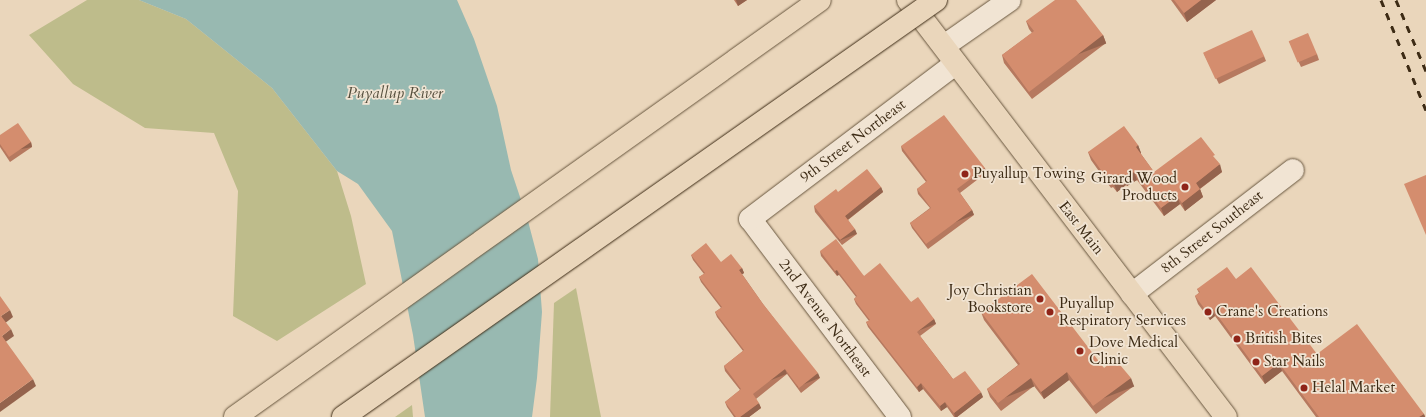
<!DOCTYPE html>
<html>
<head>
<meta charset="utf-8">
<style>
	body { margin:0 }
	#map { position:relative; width:1426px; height:417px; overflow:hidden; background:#ead6bb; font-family:Cardo,serif }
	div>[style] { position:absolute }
	.green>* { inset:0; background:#bebc8b }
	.water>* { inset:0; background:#98b9b1 }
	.roads { filter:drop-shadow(0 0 1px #68563e) drop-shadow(0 0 1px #68563e) }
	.minor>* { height:22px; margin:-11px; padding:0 11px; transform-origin:11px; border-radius:11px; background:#f1e4d3 }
	.major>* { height:22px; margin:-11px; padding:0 11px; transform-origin:11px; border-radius:11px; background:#ead6bb }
	.highway>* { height:22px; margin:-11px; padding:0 11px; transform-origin:11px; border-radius:11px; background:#ead6bb }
	.rail>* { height:3px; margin-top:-1.5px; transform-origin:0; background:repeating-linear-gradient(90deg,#3d2b15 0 7px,transparent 0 14px) }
	.bridges { filter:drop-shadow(0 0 1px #3d2b15) drop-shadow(0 0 1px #3d2b15) }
	.highway-bridge>* { height:22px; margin:-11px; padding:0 11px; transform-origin:11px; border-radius:11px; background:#ead6bb }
	.wall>* { inset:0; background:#b6795f }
	.shaded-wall>* { inset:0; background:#94634d; transform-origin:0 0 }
	.building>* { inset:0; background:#d48d6e; transform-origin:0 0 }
	.dots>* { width:11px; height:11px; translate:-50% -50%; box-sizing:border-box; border:2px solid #f1e4d3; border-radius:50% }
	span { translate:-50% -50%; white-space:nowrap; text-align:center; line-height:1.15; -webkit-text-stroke:3.5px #f1e4d3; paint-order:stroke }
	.street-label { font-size:15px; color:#3d2b15 }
	.poi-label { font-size:15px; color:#3d2b15 }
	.left { translate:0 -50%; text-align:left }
	.right { translate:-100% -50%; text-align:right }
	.water-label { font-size:16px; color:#544e3c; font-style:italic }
</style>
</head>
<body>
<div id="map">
	<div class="green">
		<div style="clip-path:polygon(87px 0,139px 0,186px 19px,272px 88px,337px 171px,351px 216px,366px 284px,277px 341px,233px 316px,238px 191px,214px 133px,145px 128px,73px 84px,29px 35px)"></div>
		<div style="clip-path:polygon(576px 288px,601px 417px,550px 417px,554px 303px)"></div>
		<div style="clip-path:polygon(412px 405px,413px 417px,395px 417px)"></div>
	</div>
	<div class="water">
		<div style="clip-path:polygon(139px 0,457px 0,474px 39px,497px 106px,511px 170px,528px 221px,538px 259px,542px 312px,537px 378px,532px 417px,425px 417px,413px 335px,392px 231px,358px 184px,337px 171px,272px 88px,186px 19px)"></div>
	</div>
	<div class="roads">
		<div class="minor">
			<div style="left:944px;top:46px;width:80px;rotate:-34.9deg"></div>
			<div style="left:1132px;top:294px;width:203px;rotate:-37.6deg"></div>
			<div style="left:900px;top:417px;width:248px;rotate:-127.1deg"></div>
			<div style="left:750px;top:219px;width:258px;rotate:-37.1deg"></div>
		</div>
		<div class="major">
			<div style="left:908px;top:0;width:524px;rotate:52.67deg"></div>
		</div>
		<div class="highway">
			<div style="left:235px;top:417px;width:718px;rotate:-35.48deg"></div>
		</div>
	</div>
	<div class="rail">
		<div style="left:1381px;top:0;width:119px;rotate:67.8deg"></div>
		<div style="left:1396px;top:0;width:77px;rotate:67.1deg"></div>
	</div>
	<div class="bridges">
		<div class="highway-bridge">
			<div style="left:343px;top:417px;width:725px;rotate:-35.12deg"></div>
		</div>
	</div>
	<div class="wall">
		<div style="clip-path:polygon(734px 0,747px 0,738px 6px)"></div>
		<div style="clip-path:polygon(1171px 0,1216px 0,1187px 22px)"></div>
		<div style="clip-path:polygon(1026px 21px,1103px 35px,1106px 43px,1032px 99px,1004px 63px,1002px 55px,1032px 33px,1029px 29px)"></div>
		<div style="clip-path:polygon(1289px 41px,1317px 54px,1319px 60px,1301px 67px)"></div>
		<div style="clip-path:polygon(1204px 54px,1264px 56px,1266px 61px,1219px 84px)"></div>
		<div style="clip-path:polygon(0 135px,31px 142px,32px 147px,10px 162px,0 147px)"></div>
		<div style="clip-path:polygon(1138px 145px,1141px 153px,1141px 154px,1154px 172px,1217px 161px,1222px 172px,1200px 189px,1203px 197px,1185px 211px,1180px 204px,1164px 216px,1137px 180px,1127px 186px,1126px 185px,1117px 192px,1113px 187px,1111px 188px,1091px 160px,1088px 152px)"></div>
		<div style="clip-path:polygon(901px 146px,986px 173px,960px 193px,972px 210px,974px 215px,928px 249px,912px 228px,910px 223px,930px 208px,918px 194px,917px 189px,926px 182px,902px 151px)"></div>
		<div style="clip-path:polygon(881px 187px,883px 192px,848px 220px,857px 234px,842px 245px,815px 212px,814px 206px,838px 192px)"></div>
		<div style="clip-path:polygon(820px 251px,864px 276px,911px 302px,934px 319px,936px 324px,920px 336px,953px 379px,983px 397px,957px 417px,954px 417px,947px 407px,941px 411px,923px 389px,919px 392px,868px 327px,866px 322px,869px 321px,856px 304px,854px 299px,856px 297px,839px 275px,837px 276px,821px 256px)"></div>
		<div style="clip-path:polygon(691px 255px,742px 268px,744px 273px,742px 274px,763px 304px,820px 378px,801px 393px,787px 374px,756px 399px,761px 408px,749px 417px,734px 417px,727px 407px,725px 402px,740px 390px,725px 371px,724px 366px,743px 351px,717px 317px,715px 312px,721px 308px,701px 282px,699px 277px,704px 274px,693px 260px)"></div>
		<div style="clip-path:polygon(1236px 279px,1317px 354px,1424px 414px,1425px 417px,1316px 417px,1282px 371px,1265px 384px,1215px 316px,1210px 320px,1198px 304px,1195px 296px,1199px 293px,1197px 289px)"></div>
		<div style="clip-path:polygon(981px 312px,1104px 368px,1134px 386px,1096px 414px,1069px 380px,1044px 399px,1034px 386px,1001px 411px,990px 397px,987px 389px,1018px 365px,984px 320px)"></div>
	</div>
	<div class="shaded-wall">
		<div style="clip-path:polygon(736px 0,747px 0,738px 6px)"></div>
		<div style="clip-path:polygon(1201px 0,1216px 0,1187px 22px,1184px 13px)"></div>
		<div style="left:1103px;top:35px;width:9px;height:93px;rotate:69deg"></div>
		<div style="left:31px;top:142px;width:5px;height:27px;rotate:79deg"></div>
		<div style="clip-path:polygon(1138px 145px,1141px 153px,1139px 155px,1136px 147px)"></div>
		<div style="clip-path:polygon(1220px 164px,1222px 172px,1198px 190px,1196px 183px)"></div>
		<div style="left:985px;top:168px;width:5px;height:35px;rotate:79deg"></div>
		<div style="clip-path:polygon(1134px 172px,1137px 180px,1127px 186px,1124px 179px)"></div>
		<div style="clip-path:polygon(1123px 177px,1126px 185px,1117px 192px,1114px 184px)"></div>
		<div style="clip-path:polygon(881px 187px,883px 192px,846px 221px,845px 216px)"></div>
		<div style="clip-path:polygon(1200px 189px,1203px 197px,1185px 211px,1182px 203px)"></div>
		<div style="clip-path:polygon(1177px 196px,1180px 204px,1164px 216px,1161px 208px)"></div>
		<div style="left:972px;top:210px;width:5px;height:57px;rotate:68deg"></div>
		<div style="left:855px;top:229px;width:5px;height:19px;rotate:68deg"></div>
		<div style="clip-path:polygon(742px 268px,744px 273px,741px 275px,739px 270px)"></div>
		<div style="left:837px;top:270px;width:5px;height:2px;rotate:68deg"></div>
		<div style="clip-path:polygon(1212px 308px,1215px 316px,1210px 320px,1207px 312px)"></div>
		<div style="clip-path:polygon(10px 310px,13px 317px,4px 324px,1px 316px)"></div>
		<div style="left:934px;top:319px;width:5px;height:21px;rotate:68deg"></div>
		<div style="clip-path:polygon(11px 329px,14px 336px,4px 343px,2px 336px)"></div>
		<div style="clip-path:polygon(1279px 363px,1282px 371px,1265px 384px,1262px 376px)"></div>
		<div style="left:785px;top:369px;width:5px;height:41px;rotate:68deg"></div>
		<div style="clip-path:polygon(1067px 372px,1069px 380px,1044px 399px,1041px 392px)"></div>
		<div style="left:818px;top:373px;width:5px;height:24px;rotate:68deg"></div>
		<div style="left:1031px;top:378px;width:9px;height:41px;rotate:69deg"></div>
		<div style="left:1131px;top:378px;width:9px;height:47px;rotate:69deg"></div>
		<div style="clip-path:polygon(33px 379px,36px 386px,0 412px,0 403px)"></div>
		<div style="clip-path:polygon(921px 383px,923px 389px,919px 392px,917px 387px)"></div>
		<div style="clip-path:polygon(981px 392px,983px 397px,957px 417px,955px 417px,954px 413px)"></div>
		<div style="clip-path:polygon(945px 402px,947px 407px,941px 411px,940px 406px)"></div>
		<div style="clip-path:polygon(759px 403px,761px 408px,749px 417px,740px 417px)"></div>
		<div style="clip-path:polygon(1424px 414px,1425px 417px,1419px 417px)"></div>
	</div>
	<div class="building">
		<div style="clip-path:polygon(1055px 0,1076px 0,1103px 35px,1029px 92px,1002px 55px,1034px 31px,1026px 21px)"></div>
		<div style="clip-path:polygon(1174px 0,1201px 0,1184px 13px)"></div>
		<div style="left:1252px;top:30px;width:29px;height:54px;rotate:65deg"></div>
		<div style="left:1308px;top:33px;width:23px;height:21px;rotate:67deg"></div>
		<div style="clip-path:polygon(944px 115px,985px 168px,957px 189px,972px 210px,926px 244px,910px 223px,931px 208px,917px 189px,927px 181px,901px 146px)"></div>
		<div style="clip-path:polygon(18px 123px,31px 142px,9px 157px,0 144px,0 135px)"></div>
		<div style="clip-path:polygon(1124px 126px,1138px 145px,1136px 147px,1154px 172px,1201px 137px,1215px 155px,1213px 156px,1220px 164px,1196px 183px,1200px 189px,1182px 203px,1177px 196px,1161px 208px,1134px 172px,1124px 179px,1123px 177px,1114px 184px,1110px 179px,1108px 180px,1088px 152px)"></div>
		<div style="clip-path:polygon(867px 169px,881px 187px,845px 216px,855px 229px,840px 240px,814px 206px,836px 189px,838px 192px)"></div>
		<div style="clip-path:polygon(1426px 175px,1426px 235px,1404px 184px)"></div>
		<div style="clip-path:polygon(836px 239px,864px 276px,880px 263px,911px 302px,918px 297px,934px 319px,917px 332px,953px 379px,965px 371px,981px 392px,954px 413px,945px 402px,940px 406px,921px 383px,917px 387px,866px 322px,870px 320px,854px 299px,857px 296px,837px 270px,835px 271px,820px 251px)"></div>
		<div style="clip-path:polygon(706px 243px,721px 262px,731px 254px,742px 268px,739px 270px,763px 304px,818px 373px,799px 388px,785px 369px,753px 394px,759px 403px,740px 417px,736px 417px,725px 402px,741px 389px,724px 366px,744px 350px,715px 312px,722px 307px,699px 277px,705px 273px,691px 255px)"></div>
		<div style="clip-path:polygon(1227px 267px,1236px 279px,1251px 267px,1317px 354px,1357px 324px,1424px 414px,1419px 417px,1319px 417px,1279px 363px,1262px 376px,1212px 308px,1207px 312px,1195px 296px,1200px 292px,1197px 289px)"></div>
		<div style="clip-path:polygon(1032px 274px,1104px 368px,1115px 359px,1131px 378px,1093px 406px,1067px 372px,1041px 392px,1031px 378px,998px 403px,987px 389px,1020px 364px,981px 312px)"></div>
		<div style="clip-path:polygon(0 296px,10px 310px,1px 316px,11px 329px,2px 336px,33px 379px,0 403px)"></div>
	</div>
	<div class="dots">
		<div style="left:965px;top:174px;background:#8f2418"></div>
		<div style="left:1185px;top:187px;background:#8f2418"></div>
		<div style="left:1040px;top:299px;background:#8f2418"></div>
		<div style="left:1050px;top:312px;background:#8f2418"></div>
		<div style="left:1208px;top:312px;background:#8f2418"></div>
		<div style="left:1237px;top:339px;background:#8f2418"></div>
		<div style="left:1080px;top:351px;background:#8f2418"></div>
		<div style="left:1256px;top:362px;background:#8f2418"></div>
		<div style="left:1304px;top:388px;background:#8f2418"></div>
	</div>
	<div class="street-label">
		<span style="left:853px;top:141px;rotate:-37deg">9th Street Northeast</span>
		<span style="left:1081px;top:228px;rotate:52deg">East Main</span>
		<span style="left:1212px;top:232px;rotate:-38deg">8th Street Southeast</span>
		<span style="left:825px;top:318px;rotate:53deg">2nd Avenue Northeast</span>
	</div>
	<div class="poi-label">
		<span class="left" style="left:973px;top:174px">Puyallup Towing</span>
		<span class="right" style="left:1177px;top:187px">Girard Wood<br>Products</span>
		<span class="right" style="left:1032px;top:299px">Joy Christian<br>Bookstore</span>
		<span class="left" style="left:1059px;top:312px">Puyallup<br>Respiratory Services</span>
		<span class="left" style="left:1216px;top:312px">Crane's Creations</span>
		<span class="left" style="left:1245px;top:339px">British Bites</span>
		<span class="left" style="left:1089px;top:351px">Dove Medical<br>Clinic</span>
		<span class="left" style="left:1264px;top:362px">Star Nails</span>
		<span class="left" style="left:1312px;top:388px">Helal Market</span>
	</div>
	<div class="water-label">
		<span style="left:395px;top:93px">Puyallup River</span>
	</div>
</div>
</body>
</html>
